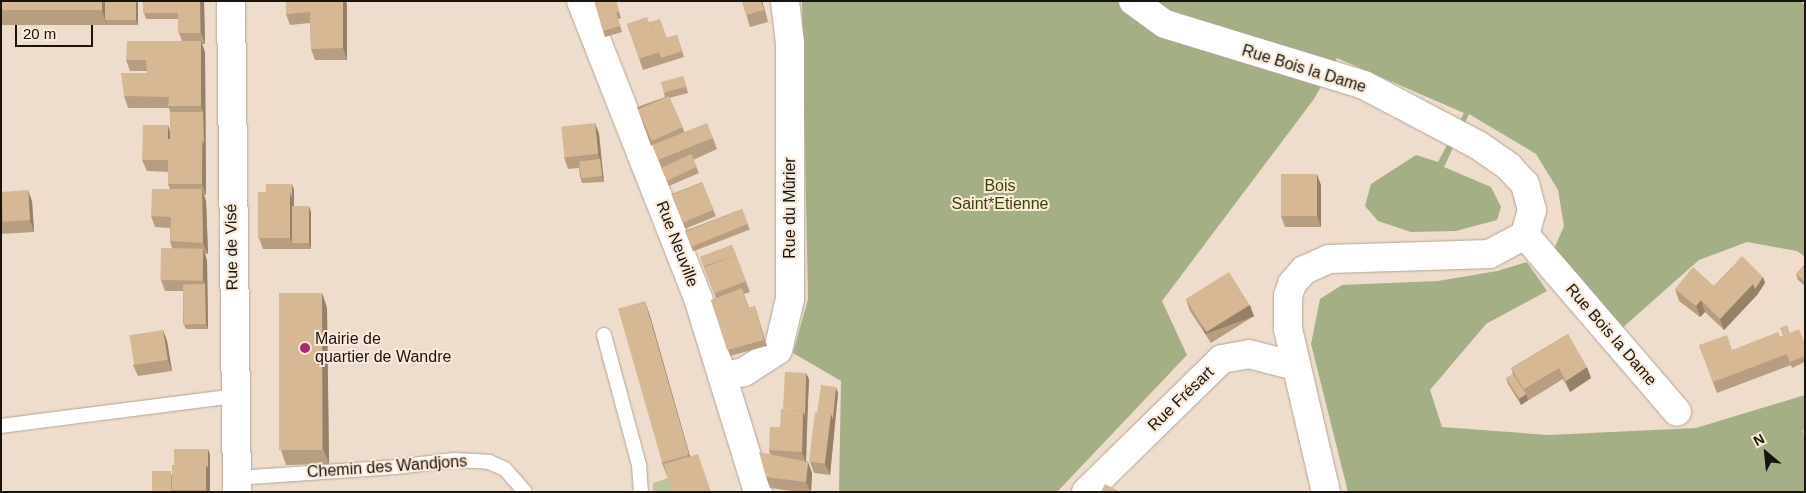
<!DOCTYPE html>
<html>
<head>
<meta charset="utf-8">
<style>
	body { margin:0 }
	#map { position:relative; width:1806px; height:493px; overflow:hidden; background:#eeddcd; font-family:Arial,sans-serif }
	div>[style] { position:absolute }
	.green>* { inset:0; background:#bbc49f }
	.forest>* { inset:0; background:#a5af86 }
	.roads { filter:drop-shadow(0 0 1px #b4a495) drop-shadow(0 0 1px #b4a495) }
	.service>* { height:14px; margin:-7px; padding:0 7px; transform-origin:7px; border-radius:7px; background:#fff }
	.minor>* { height:28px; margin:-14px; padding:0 14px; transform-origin:14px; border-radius:14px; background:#fff }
	.tertiary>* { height:28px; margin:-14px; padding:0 14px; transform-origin:14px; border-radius:14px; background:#fff }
	.wall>* { inset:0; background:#b89e80; transform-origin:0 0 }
	.shaded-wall>* { inset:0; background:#968168; transform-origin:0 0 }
	.building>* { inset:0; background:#d6b895; transform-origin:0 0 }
	.dots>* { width:14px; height:14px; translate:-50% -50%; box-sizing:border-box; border:2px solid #fbeada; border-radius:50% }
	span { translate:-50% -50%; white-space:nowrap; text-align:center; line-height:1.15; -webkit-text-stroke:4px #fbeada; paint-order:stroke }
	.street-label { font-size:16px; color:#18130d }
	.park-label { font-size:16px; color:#3a4400 }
	.poi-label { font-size:16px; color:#18130d }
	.left { translate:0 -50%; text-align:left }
	.frame { position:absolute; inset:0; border:2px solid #18130d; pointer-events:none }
	.north { position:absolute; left:1741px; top:428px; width:50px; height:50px; -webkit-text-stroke:4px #fbeada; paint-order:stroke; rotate:332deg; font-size:14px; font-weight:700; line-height:20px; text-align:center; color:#18130d }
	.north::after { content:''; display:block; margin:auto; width:18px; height:22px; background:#18130d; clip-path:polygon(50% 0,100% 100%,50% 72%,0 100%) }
	.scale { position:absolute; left:15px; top:25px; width:78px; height:22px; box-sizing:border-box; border:2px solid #18130d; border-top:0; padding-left:6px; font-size:15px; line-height:18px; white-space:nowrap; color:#18130d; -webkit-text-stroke:4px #fbeada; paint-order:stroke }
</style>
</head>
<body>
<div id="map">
	<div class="green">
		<div style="clip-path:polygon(668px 478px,673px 492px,653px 492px,653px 483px)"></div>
	</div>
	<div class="forest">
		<div style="clip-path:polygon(802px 1px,1800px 1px,1805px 5px,1805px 257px,1797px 251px,1747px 242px,1699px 260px,1621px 329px,1554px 249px,1564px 226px,1558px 190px,1536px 154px,1469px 114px,1444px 167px,1491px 187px,1501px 207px,1497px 220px,1456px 231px,1411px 232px,1378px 221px,1365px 206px,1371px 184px,1416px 155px,1438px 162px,1464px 113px,1337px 58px,1314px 99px,1162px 301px,1187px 355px,1057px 492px,839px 492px,841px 381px,793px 353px,808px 299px)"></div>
		<div style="clip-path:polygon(1527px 262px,1547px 291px,1486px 324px,1430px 390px,1442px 427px,1548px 435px,1696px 428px,1805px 395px,1805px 492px,1348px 492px,1311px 344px,1320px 299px,1342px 285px,1438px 281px,1497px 271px)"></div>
	</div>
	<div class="roads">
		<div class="service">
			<div style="left:604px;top:335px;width:135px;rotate:74.9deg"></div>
			<div style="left:639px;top:465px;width:27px;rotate:86deg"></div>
			<div style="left:1px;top:426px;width:236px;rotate:-7.3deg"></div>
			<div style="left:236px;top:478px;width:160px;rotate:-3.9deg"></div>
			<div style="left:396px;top:467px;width:59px;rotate:-6.8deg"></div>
			<div style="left:455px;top:460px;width:34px;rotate:3deg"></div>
			<div style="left:489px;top:462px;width:17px;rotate:24deg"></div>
			<div style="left:505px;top:469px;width:30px;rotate:49deg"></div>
		</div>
		<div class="minor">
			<div style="left:581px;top:1px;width:319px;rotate:68.5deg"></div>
			<div style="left:698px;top:298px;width:203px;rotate:72.8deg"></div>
			<div style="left:1525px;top:235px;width:233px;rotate:49.3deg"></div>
			<div style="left:722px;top:376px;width:22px;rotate:-10deg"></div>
			<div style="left:744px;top:372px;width:40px;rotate:-32.9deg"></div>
			<div style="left:778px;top:350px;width:52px;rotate:-76.8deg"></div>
			<div style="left:790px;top:299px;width:256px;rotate:-90deg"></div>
			<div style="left:790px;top:43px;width:42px;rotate:-96.8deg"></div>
			<div style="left:1086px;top:492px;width:190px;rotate:-44.4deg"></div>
			<div style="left:1222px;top:359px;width:27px;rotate:-10deg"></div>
			<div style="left:1249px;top:354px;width:48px;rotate:14.6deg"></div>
		</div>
		<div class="tertiary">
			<div style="left:231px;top:1px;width:491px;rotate:89.3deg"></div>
			<div style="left:1133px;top:1px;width:39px;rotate:36deg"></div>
			<div style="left:1165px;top:24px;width:208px;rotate:17deg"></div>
			<div style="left:1364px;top:85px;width:129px;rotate:27.8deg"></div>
			<div style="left:1478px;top:145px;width:38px;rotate:35deg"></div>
			<div style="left:1509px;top:167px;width:23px;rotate:47deg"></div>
			<div style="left:1525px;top:184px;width:27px;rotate:75deg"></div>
			<div style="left:1532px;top:210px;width:26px;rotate:106deg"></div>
			<div style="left:1525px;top:235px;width:40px;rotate:152deg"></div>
			<div style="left:1490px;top:254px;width:161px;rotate:178.2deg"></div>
			<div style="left:1329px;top:259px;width:27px;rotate:156deg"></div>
			<div style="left:1304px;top:270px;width:18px;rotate:131deg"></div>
			<div style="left:1292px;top:284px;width:13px;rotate:108deg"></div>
			<div style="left:1288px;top:296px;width:33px;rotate:90deg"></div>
			<div style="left:1288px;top:329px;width:167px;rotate:76.9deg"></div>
		</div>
	</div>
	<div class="wall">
		<div style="left:1px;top:1px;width:137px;height:24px"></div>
		<div style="clip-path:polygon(204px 1px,205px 44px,202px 44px,205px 52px,206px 195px,204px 195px,206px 201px,208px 254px,205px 254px,207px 260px,208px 329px,186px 329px,183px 323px,183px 291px,165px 291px,161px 280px,172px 248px,170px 241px,170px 228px,155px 227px,151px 216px,170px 189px,168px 184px,168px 172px,147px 171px,142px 160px,170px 131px,170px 112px,169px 108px,128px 108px,124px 96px,147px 73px,147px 71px,130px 71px,126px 60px,182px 41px,179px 33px,179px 19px,146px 19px,144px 13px)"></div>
		<div style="clip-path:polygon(616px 1px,621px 18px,618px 19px,622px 32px,605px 37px,603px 31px)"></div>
		<div style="clip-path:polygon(742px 1px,762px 1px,768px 22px,750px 27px)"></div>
		<div style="clip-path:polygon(347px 4px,347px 60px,315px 60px,311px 49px,310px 23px,290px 25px,286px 14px)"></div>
		<div style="clip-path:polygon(649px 22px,667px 38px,677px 35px,684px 57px,643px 70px,627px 24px)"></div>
		<div style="clip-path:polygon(683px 76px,688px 93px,669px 98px,685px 133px,713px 138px,717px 149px,693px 160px,699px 173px,669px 186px,653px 147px,678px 136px,651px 146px,637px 107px,665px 97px,664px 93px)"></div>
		<div style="clip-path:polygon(595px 123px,599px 134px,604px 182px,582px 183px,580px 177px,579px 168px,568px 169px,564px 157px)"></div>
		<div style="left:702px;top:182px;width:37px;height:33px;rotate:68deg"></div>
		<div style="clip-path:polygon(1321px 185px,1321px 227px,1285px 227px,1281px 216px)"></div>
		<div style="clip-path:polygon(294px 190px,294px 206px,311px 212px,311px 249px,263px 249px,259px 238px,266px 192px)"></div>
		<div style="clip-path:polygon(1px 192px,32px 201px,34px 232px,1px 234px)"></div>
		<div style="left:742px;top:209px;width:22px;height:61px;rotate:69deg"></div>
		<div style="clip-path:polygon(732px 245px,750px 292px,744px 294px,749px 308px,755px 306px,767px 346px,730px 356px,711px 300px,716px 298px,700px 257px)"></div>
		<div style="clip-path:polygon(1805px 264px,1805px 286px,1798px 280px,1796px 274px)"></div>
		<div style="clip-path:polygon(1732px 267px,1763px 277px,1765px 283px,1757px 295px,1724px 330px,1705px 312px,1700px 317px,1679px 301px,1675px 289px,1714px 286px)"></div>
		<div style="clip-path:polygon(322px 293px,327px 308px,329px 464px,286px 465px,281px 450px)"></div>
		<div style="clip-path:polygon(1186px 300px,1254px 316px,1211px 343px,1190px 311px)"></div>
		<div style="clip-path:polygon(645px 301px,650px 316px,690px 456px,668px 478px,662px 463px)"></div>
		<div style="clip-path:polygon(163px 330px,167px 341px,172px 371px,138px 376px,133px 365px)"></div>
		<div style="clip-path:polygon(1790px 333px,1805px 344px,1805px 362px,1792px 368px,1787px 354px,1791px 365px,1717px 393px,1699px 345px,1732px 350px,1780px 337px)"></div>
		<div style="clip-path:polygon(1568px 334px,1591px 378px,1570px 392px,1563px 379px,1521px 405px,1508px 384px,1506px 378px,1513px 374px,1511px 368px)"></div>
		<div style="clip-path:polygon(809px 379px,806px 461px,808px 462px,812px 473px,811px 492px,799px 492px,770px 488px,766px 477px,770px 455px,769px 450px,780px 427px)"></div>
		<div style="clip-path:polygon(838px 393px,830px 475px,814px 473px,810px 462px,817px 413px)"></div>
		<div style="clip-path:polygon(208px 449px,210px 455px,210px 492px,152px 492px,172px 474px,174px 465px)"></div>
	</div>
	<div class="shaded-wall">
		<div style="clip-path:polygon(102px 1px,107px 1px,106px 20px,107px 26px,102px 10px)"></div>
		<div style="clip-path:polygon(136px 1px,138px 1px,138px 26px,136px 20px)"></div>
		<div style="clip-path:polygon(200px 1px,204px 1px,205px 44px,201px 32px)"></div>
		<div style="clip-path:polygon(343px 1px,346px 1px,347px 4px,347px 60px,343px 48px)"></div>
		<div style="clip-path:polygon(761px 1px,762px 1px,768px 22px)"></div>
		<div style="clip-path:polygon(201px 41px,205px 52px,206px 195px,202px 184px,203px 112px,201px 106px)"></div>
		<div style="clip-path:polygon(595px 123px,599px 134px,602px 165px,598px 154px)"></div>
		<div style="clip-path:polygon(168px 125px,172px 137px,172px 144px,168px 139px)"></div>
		<div style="clip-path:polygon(600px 159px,602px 165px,604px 182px,602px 176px)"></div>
		<div style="clip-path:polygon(1317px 174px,1321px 185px,1321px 227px,1317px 216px)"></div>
		<div style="clip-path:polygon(292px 184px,294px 190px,294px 204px,292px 198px)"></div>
		<div style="clip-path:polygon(202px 189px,206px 201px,208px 254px,203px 243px)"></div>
		<div style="clip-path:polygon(28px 190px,32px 201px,34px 232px,30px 220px)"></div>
		<div style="clip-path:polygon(290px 192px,294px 204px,294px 243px,292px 243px,290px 238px)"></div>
		<div style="clip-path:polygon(309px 206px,311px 212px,311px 249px,309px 243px)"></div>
		<div style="clip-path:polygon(203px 249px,207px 260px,208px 329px,206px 324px,205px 284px,203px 279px)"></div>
		<div style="clip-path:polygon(1763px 277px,1765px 283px,1757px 295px,1724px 330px,1720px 319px,1753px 284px)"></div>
		<div style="clip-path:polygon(322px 293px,327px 308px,329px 464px,323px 448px)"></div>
		<div style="clip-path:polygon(1701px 300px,1705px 312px,1700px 317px,1696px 306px)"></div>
		<div style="clip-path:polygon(645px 301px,650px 316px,694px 471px,688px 455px)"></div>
		<div style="left:1250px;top:305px;width:12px;height:52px;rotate:70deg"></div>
		<div style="clip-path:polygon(163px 330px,167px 341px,172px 371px,168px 360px)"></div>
		<div style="clip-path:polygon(1587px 367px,1591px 378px,1570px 392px,1566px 381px)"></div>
		<div style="clip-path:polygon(806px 373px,809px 379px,807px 422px,805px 416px)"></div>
		<div style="clip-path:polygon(836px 387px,838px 393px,830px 475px,825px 464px,831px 414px)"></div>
		<div style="clip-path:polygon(1526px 394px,1528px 400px,1521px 405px,1519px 399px)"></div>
		<div style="clip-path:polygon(803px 411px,807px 422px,806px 463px,802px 452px)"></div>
		<div style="clip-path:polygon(208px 449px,210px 455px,210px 492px,207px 492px,206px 490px,206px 465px)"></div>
		<div style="clip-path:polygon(808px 462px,812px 473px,811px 492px,806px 482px)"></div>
	</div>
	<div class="building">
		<div style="left:1px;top:1px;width:101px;height:9px"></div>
		<div style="left:105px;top:1px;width:31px;height:19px"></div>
		<div style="left:143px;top:1px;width:35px;height:12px"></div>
		<div style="left:178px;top:1px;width:22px;height:32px"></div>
		<div style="clip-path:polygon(286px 1px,343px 1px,343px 48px,311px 49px,310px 12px,286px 14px)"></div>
		<div style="clip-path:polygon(594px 1px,616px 1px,619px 12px,616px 13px,620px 26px,603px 31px)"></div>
		<div style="clip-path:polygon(742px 1px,761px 1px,764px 10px,746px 15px)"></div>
		<div style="left:647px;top:17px;width:37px;height:21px;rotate:71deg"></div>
		<div style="clip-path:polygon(660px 19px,667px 38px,677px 35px,682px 51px,661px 58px,649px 22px)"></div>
		<div style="clip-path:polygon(127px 41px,201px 41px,201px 106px,168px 106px,169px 97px,124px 96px,121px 73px,147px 73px,146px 60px,126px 60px)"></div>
		<div style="left:683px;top:76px;width:11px;height:23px;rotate:75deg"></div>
		<div style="left:669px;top:96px;width:34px;height:34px;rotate:66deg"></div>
		<div style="clip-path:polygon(170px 112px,203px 112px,204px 144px,202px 139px,170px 139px)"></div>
		<div style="left:595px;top:123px;width:31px;height:34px;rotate:84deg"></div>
		<div style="left:707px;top:123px;width:16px;height:59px;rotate:68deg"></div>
		<div style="clip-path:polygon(143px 125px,168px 125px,168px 139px,202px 139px,202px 184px,168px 184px,168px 160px,142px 160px)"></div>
		<div style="left:691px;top:154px;width:14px;height:33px;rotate:65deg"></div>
		<div style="left:600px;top:159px;width:17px;height:21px;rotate:83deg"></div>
		<div style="left:1281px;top:174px;width:36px;height:42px"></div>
		<div style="left:702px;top:182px;width:30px;height:33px;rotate:67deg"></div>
		<div style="clip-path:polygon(266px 184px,292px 184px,292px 198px,290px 192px,266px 192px)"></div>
		<div style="clip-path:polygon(152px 189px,202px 189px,203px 243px,170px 241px,171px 217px,151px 216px)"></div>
		<div style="left:28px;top:190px;width:30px;height:27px;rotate:86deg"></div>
		<div style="left:258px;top:192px;width:32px;height:46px"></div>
		<div style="left:292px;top:206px;width:17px;height:37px"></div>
		<div style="left:742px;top:209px;width:16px;height:61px;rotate:68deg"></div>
		<div style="clip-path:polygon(732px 245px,736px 255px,704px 266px,706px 272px,700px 257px)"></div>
		<div style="left:161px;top:248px;width:42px;height:32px;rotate:1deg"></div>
		<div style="left:736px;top:255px;width:28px;height:34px;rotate:69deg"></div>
		<div style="clip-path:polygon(1742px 256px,1763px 277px,1755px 289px,1753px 284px,1734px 266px,1732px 267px)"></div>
		<div style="clip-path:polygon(1805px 264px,1805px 282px,1796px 274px)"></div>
		<div style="clip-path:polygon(1734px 266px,1753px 284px,1720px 319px,1701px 300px,1696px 306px,1675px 289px,1693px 267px,1714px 286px)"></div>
		<div style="left:1229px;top:272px;width:39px;height:51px;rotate:58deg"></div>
		<div style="left:205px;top:284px;width:40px;height:22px;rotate:89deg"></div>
		<div style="clip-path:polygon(742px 288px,748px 308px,755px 306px,764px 340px,727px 350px,711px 300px)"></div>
		<div style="left:279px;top:293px;width:43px;height:157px"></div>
		<div style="left:645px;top:301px;width:160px;height:28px;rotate:74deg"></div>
		<div style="clip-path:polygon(1787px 325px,1790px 333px,1799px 329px,1805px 344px,1805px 356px,1790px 362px,1780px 337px,1783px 336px,1780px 328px)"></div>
		<div style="left:163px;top:330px;width:30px;height:34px;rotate:81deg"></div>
		<div style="clip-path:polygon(1778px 332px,1787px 354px,1713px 382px,1699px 345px,1727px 335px,1732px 350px)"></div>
		<div style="clip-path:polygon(1568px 334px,1587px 367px,1566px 381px,1559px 368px,1524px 389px,1511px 368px)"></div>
		<div style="clip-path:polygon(785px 372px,806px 373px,805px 416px,803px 411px,783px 409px)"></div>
		<div style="left:1513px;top:374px;width:24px;height:8px;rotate:57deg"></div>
		<div style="clip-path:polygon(821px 385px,836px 387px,833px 419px,831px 414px,817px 413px)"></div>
		<div style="clip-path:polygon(781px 409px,803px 411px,802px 452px,769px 450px,770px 427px,780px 427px)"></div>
		<div style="left:815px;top:412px;width:16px;height:50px;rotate:7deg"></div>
		<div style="clip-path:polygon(1805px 429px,1805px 436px,1801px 431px)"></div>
		<div style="clip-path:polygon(174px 449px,208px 449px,208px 468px,206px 465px,174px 465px)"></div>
		<div style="clip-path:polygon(759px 452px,808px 462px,806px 482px,766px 477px)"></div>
		<div style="clip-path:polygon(698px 454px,711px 492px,672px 492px,664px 464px)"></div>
		<div style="left:172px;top:465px;width:34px;height:25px"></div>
		<div style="left:152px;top:471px;width:19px;height:21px"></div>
		<div style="clip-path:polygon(1105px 484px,1120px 492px,1101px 492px)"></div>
	</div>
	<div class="dots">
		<div style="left:305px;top:348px;background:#ac2a75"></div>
	</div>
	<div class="street-label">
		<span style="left:1304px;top:69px;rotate:17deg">Rue Bois la Dame</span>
		<span style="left:790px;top:208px;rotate:-90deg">Rue du Mûrier</span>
		<span style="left:677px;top:244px;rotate:69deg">Rue Neuville</span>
		<span style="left:232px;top:247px;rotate:-91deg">Rue de Visé</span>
		<span style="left:1611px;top:335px;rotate:49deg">Rue Bois la Dame</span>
		<span style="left:1181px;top:399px;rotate:-44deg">Rue Frésart</span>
		<span style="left:387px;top:467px;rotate:-4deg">Chemin des Wandjons</span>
	</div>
	<div class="park-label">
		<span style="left:1000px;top:195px">Bois<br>Saint*Etienne</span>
	</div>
	<div class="poi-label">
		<span class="left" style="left:315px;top:348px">Mairie de<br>quartier de Wandre</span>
	</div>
	<div class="frame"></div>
	<div class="north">N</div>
	<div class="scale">20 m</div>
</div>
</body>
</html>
